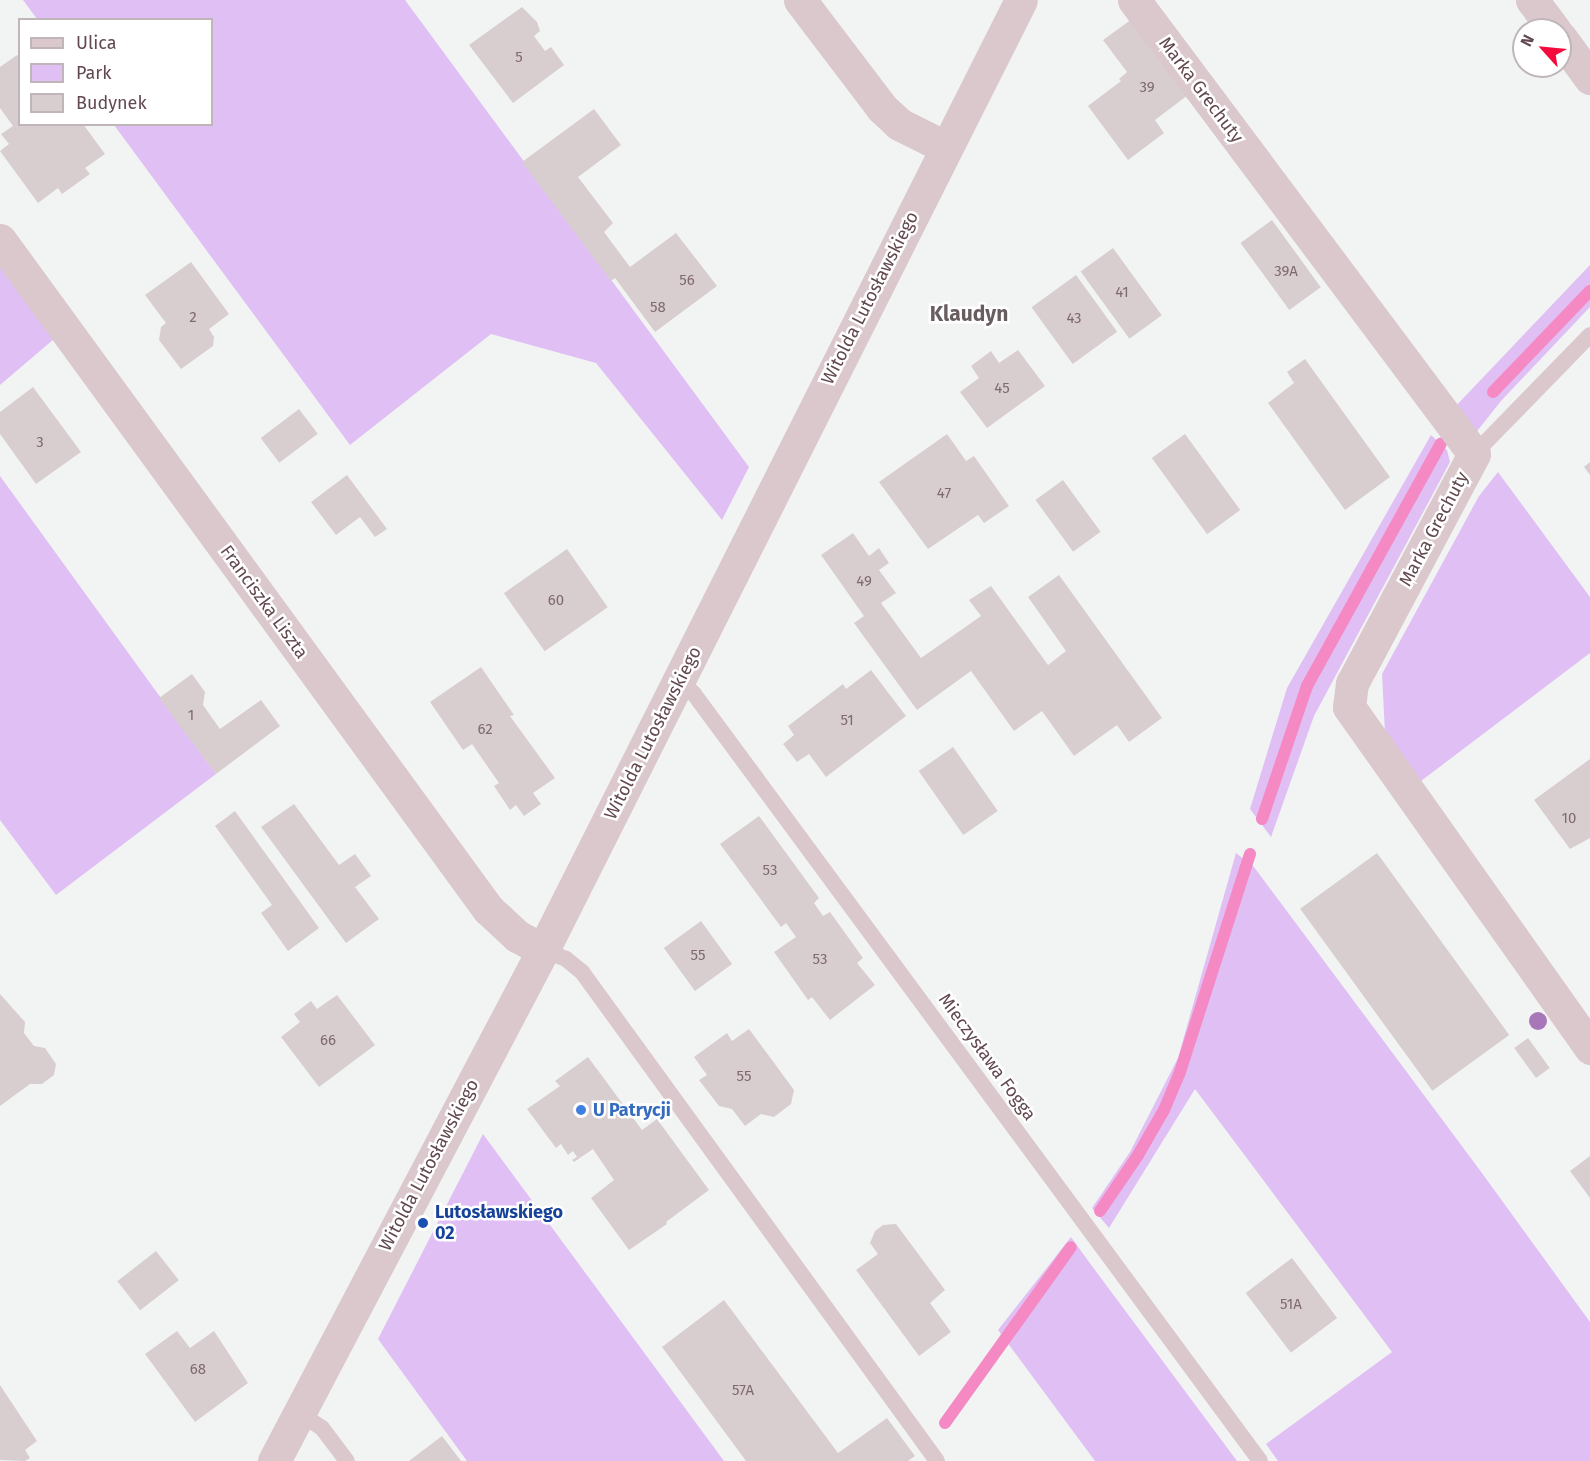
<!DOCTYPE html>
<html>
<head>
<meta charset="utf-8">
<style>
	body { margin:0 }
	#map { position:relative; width:1590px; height:1461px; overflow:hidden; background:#f2f4f3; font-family:"Fira Sans",sans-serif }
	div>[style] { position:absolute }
	.green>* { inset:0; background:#e0bff4 }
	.stream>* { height:12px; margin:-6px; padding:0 6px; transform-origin:6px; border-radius:6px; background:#f489c4 }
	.building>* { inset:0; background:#d8ced0; transform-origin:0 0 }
	.service>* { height:16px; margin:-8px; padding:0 8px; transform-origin:8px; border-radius:8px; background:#dac8cd }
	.minor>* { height:33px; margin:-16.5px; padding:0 16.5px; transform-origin:16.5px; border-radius:16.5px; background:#dac8cd }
	.trees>* { width:18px; height:18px; margin:-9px; border-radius:50%; background:#a877ba }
	.dots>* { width:16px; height:16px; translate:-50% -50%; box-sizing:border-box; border:3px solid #fff; border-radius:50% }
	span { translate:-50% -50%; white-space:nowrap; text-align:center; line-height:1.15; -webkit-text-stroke:5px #fff; paint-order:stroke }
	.number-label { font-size:15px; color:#806a6f }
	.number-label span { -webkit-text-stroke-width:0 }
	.street-label { font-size:18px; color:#62484f }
	.shop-label { font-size:18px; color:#366cbe; font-weight:700 }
	.left { translate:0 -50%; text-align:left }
	.transit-label { font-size:18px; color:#164399; font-weight:700 }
	.quarter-label { font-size:21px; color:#685e60; font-weight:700 }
	.legend { position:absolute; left:18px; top:18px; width:195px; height:108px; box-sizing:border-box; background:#fff; border:2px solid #c0b6b9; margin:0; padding:8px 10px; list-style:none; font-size:18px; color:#62484f }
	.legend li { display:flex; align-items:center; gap:12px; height:30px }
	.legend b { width:30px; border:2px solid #c0b6b9 }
	.north { position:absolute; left:1512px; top:18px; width:60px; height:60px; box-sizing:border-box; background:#fff; border:2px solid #c0b6b9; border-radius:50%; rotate:297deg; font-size:16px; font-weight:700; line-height:24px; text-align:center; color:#62484f }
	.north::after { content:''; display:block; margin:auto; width:21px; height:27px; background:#f50b3b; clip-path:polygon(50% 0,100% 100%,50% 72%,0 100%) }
</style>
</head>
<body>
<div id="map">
	<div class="green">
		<div style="clip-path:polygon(23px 0,405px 0,749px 467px,722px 520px,596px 363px,491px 334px,350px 445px,114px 125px,212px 124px,212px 20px,37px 19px)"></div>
		<div style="clip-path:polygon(1590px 265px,1590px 307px,1501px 401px,1474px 435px,1452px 410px)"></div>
		<div style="clip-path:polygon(0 267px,54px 339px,0 385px)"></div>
		<div style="clip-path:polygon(1431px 435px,1447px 450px,1450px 462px,1314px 716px,1271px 837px,1250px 809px,1287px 688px)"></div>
		<div style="clip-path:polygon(1498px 472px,1590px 597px,1590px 653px,1421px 781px,1385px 733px,1382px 674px,1479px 496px)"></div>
		<div style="clip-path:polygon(0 476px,216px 774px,56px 895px,0 820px)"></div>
		<div style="clip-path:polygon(1236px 853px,1254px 867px,1479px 1169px,1590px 1322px,1590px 1461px,1278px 1461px,1266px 1444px,1392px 1352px,1195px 1089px,1109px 1228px,1092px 1208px,1130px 1152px,1178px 1058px)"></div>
		<div style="clip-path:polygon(483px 1134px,724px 1461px,467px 1461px,378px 1339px)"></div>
		<div style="clip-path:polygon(1071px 1237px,1089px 1262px,1237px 1461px,1095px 1461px,998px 1330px)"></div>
	</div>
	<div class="stream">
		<div style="left:1493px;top:392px;width:140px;rotate:-46.2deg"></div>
		<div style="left:1262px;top:819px;width:140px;rotate:-71.3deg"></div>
		<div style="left:1307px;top:686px;width:277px;rotate:-61.1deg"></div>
		<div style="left:1100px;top:1211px;width:68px;rotate:-55.8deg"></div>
		<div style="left:1138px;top:1155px;width:52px;rotate:-60deg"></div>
		<div style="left:1164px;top:1110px;width:41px;rotate:-67.2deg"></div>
		<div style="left:1180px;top:1072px;width:229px;rotate:-72.2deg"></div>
		<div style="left:945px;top:1423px;width:216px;rotate:-54.4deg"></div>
	</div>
	<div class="building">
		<div style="clip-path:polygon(522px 7px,537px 22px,540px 31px,534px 36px,545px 51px,551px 47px,564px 65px,513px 103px,469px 45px)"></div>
		<div style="clip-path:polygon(1132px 19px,1188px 95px,1155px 120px,1164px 133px,1128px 160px,1088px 106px,1121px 81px,1119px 79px,1127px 72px,1103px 40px)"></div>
		<div style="clip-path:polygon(17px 55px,20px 59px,20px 124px,83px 124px,105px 154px,85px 168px,90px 174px,62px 194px,58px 188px,38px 203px,0 151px,9px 144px,1px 134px,13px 126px,0 108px,0 67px)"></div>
		<div style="clip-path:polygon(594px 109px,621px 145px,578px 177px,613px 223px,604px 232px,630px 267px,676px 233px,717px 286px,655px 332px,615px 278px,611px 281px,522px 162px)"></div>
		<div style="left:1272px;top:220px;width:83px;height:39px;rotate:54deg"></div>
		<div style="left:1113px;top:248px;width:83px;height:40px;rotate:54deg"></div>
		<div style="clip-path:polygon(191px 262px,229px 314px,209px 329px,214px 337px,213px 346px,181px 369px,159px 340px,161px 327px,166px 323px,145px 295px)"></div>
		<div style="left:1076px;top:275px;width:70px;height:55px;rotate:54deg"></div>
		<div style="clip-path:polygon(1018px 350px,1045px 386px,987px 428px,960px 392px,979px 378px,971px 366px,991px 351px,999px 363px)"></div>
		<div style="clip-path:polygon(1305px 359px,1390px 477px,1345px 510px,1268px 403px,1294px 383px,1287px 372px)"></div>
		<div style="clip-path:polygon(33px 387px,81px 452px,36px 484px,0 434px,0 412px)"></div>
		<div style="left:299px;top:409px;width:31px;height:48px;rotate:53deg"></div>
		<div style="clip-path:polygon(947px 434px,966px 461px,974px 456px,1009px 506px,984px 523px,978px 515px,928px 549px,879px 482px)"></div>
		<div style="left:1185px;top:434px;width:94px;height:41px;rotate:54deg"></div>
		<div style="clip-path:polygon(1590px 462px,1590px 475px,1584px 467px)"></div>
		<div style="clip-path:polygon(347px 475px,387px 529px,375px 537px,360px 517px,336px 535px,311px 502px)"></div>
		<div style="left:1063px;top:480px;width:64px;height:34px;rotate:54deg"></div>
		<div style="clip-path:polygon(853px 533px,869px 556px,879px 548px,889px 563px,879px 570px,896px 593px,881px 603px,921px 658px,981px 616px,969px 600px,991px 586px,1048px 665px,1066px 651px,1028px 597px,1059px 575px,1162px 718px,1129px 742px,1117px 725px,1074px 756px,1042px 711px,1014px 731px,971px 671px,917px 710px,854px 623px,864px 616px,821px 555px)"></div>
		<div style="left:567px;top:549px;width:71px;height:77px;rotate:55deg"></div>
		<div style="clip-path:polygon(481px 667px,514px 715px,510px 716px,555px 778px,533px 793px,541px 804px,524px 816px,516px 805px,510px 810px,494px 786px,499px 783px,472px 744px,463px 750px,430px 702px)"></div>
		<div style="clip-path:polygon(871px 670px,906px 716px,826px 777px,809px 754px,797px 762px,783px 744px,794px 735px,788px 726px,843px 684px,846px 689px)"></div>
		<div style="clip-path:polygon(192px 674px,205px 692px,203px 705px,220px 729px,261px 700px,280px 726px,216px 774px,159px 698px)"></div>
		<div style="left:953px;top:747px;width:78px;height:42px;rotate:55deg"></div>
		<div style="clip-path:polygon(1590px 759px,1590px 838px,1570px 849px,1534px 800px)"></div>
		<div style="clip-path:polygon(294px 804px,339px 865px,355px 854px,371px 876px,355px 887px,379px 919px,346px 943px,261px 827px)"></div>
		<div style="clip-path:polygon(235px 811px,319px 928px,288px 951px,261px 913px,272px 905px,215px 826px)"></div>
		<div style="clip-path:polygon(759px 816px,819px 898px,814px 903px,823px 916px,830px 912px,863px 958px,857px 963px,875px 985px,830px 1020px,812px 997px,808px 1000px,774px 952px,796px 937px,786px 923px,781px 927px,720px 844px)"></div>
		<div style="left:1377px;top:853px;width:225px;height:95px;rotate:54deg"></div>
		<div style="left:701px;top:921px;width:53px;height:46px;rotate:54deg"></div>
		<div style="clip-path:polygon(0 994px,25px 1022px,24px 1033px,34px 1046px,45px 1048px,56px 1064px,54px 1075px,42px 1084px,30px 1084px,0 1106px)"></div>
		<div style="clip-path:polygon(337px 995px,375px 1045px,319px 1087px,281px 1037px,300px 1022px,294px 1014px,311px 1001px,317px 1009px)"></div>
		<div style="clip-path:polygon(749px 1029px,794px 1090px,791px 1104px,774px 1117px,761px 1114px,745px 1126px,732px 1109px,719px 1106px,699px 1080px,707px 1075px,694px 1057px,727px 1033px,732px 1041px)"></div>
		<div style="left:1528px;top:1038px;width:37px;height:17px;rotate:54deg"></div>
		<div style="clip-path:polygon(588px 1057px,642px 1130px,657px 1119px,709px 1190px,666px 1222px,667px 1224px,629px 1250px,591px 1198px,614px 1180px,593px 1149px,574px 1162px,572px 1160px,577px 1157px,573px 1151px,568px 1155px,561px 1144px,556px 1148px,527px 1109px,560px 1086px,555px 1081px)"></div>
		<div style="clip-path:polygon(1590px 1156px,1590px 1198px,1570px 1171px)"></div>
		<div style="clip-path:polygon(896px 1224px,945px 1290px,930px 1303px,951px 1332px,919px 1356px,856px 1270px,878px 1254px,870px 1243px,875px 1231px,883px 1225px)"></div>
		<div style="left:156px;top:1251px;width:37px;height:49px;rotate:52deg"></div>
		<div style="left:1292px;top:1258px;width:75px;height:58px;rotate:53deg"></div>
		<div style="clip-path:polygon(724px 1300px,838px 1453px,887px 1418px,915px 1456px,908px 1461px,746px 1461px,662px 1347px)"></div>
		<div style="clip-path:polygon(177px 1331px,190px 1348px,214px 1331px,248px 1383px,195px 1422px,145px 1354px)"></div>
		<div style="clip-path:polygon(0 1385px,37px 1441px,25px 1450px,30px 1458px,25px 1461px,0 1460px)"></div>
		<div style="clip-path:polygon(442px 1436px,461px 1461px,409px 1461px)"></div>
	</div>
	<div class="service">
		<div style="left:1474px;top:454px;width:166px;rotate:-45.7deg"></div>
		<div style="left:680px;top:679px;width:21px;rotate:47deg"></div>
		<div style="left:694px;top:694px;width:953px;rotate:53.57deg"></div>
		<div style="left:543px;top:950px;width:25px;rotate:21deg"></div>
		<div style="left:566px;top:959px;width:21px;rotate:39deg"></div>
		<div style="left:582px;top:972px;width:604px;rotate:54.02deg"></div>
		<div style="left:299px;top:1413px;width:27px;rotate:33deg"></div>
		<div style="left:322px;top:1428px;width:41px;rotate:52.9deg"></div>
	</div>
	<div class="minor">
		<div style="left:800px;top:0;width:136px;rotate:52.8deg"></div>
		<div style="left:882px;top:108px;width:23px;rotate:43deg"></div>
		<div style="left:899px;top:124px;width:51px;rotate:26.6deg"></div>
		<div style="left:1134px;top:0;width:567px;rotate:53.17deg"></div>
		<div style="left:1474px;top:454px;width:259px;rotate:118deg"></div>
		<div style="left:1352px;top:683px;width:24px;rotate:97deg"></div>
		<div style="left:1349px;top:707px;width:418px;rotate:54.7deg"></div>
		<div style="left:1532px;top:0;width:38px;rotate:53deg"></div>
		<div style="left:1560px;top:37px;width:51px;rotate:53.8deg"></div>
		<div style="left:0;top:240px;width:828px;rotate:53.89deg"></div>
		<div style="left:488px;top:909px;width:40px;rotate:43deg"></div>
		<div style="left:517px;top:936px;width:30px;rotate:28deg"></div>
		<div style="left:274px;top:1461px;width:577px;rotate:-62.24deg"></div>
		<div style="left:543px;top:950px;width:1063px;rotate:-63.29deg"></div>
	</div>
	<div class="trees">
		<div style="left:1538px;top:1021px"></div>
	</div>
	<div class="dots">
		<div style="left:581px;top:1110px;background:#3f7fe0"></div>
		<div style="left:423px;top:1223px;background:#1a4fb4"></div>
	</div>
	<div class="number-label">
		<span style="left:519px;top:58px">5</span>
		<span style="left:1147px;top:88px">39</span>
		<span style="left:1286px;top:272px">39A</span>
		<span style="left:687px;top:281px">56</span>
		<span style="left:1122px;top:293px">41</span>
		<span style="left:658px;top:308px">58</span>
		<span style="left:193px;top:318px">2</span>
		<span style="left:1074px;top:319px">43</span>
		<span style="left:1002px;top:389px">45</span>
		<span style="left:40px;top:443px">3</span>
		<span style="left:944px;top:494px">47</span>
		<span style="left:864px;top:582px">49</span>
		<span style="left:556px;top:601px">60</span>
		<span style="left:191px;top:716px">1</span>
		<span style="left:847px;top:721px">51</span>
		<span style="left:485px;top:730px">62</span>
		<span style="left:1569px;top:819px">10</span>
		<span style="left:770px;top:871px">53</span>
		<span style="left:698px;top:956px">55</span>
		<span style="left:820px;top:960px">53</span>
		<span style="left:328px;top:1041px">66</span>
		<span style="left:744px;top:1077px">55</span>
		<span style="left:1291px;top:1305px">51A</span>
		<span style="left:198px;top:1370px">68</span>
		<span style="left:743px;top:1391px">57A</span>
	</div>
	<div class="street-label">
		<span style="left:1201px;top:90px;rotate:53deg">Marka Grechuty</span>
		<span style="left:870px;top:298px;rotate:-63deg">Witolda Lutosławskiego</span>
		<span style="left:1434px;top:529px;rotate:-62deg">Marka Grechuty</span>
		<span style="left:264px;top:602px;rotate:54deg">Franciszka Liszta</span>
		<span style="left:653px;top:733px;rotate:-63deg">Witolda Lutosławskiego</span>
		<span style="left:987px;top:1057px;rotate:54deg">Mieczysława Fogga</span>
		<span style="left:429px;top:1165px;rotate:-62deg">Witolda Lutosławskiego</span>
	</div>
	<div class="shop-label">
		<span class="left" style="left:593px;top:1110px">U Patrycji</span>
	</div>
	<div class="transit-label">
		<span class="left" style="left:435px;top:1223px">Lutosławskiego<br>02</span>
	</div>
	<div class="quarter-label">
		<span style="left:969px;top:314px">Klaudyn</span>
	</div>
	<ul class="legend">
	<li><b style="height:8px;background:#dac8cd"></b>Ulica</li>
	<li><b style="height:16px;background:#e0bff4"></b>Park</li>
	<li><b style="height:16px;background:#d8ced0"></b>Budynek</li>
	</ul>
	<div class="north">N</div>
</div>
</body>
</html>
